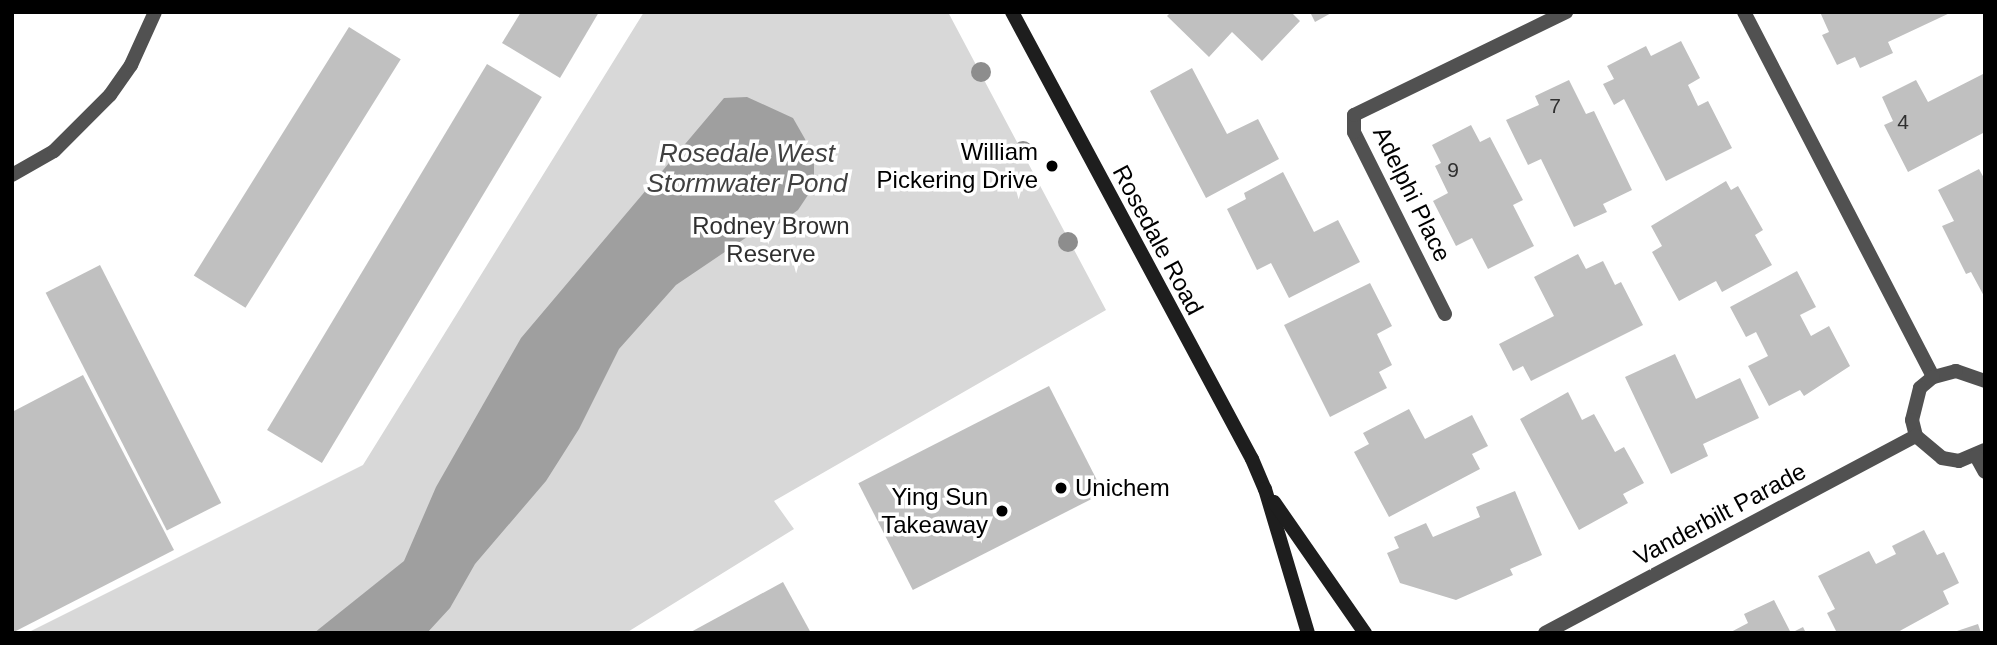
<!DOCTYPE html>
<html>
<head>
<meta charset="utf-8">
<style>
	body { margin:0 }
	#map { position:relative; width:1997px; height:645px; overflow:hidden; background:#fff; font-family:Arial,sans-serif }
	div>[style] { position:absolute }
	.green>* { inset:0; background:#d8d8d8 }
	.water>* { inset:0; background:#9f9f9f }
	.building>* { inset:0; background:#c0c0c0; transform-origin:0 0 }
	.minor>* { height:14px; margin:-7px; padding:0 7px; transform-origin:7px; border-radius:7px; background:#515151 }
	.secondary>* { height:14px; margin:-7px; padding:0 7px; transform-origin:7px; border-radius:7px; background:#1e1e1e }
	.trees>* { width:20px; height:20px; margin:-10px; border-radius:50%; background:#8d8d8d }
	.dots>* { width:19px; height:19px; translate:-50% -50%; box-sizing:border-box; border:4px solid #fff; border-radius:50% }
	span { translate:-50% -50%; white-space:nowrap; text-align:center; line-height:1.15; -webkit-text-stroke:7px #fff; paint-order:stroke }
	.number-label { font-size:21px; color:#303030 }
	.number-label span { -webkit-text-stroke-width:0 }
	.poi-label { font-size:24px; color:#000 }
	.right { translate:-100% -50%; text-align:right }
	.left { translate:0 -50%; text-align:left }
	.street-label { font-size:24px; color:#000 }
	.park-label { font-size:24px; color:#2f2f2f }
	.water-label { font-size:26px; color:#404040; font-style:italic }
	.frame { position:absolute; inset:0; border:14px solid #000; pointer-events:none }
</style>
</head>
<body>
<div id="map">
	<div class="green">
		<div style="clip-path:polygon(644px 12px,948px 12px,1106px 310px,774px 501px,794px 529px,626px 633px,27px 633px,363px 465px)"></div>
	</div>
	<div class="water">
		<div style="clip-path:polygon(747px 97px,793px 118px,805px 139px,814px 163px,814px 186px,798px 210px,773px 228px,747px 237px,676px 285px,619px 349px,579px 429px,546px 481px,475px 564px,450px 608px,427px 633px,314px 633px,404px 561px,436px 487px,521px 338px,724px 98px)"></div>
	</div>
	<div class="building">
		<div style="clip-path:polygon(521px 12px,599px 12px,560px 78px,502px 43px)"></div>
		<div style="clip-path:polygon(1171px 12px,1291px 12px,1300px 21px,1262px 61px,1232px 32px,1209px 57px,1167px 16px)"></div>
		<div style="clip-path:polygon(1310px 12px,1333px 12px,1315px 22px)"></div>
		<div style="clip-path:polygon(1820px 12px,1952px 12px,1888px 42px,1893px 53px,1860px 68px,1855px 57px,1837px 65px,1822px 35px,1829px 32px)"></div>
		<div style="left:349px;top:27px;width:61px;height:293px;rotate:32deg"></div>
		<div style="clip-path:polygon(1681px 41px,1700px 78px,1688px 85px,1698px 106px,1708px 101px,1732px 148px,1666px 181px,1624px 99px,1614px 105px,1603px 84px,1614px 79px,1607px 66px,1646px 46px,1651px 56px)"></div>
		<div style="left:487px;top:64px;width:64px;height:427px;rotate:31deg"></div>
		<div style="clip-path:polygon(1192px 68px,1227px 134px,1258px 119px,1279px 159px,1206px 198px,1150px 91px)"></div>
		<div style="clip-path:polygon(1985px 73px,1985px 132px,1908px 172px,1884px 125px,1893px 121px,1882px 97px,1916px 80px,1928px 102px)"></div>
		<div style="clip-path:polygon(1569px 80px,1586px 114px,1594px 111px,1632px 190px,1603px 204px,1607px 212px,1574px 227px,1541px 159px,1528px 165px,1506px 120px,1539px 105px,1535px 96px)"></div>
		<div style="clip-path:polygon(1471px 125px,1480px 142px,1490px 137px,1523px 200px,1513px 205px,1534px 246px,1488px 269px,1472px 238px,1456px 246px,1433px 201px,1448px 193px,1435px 166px,1441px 163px,1432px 145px)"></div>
		<div style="clip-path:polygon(1979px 169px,1985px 180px,1985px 298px,1971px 272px,1966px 274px,1942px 226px,1954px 221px,1938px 190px)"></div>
		<div style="clip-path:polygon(1283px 172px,1314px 232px,1338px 220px,1360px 262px,1289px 298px,1271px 263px,1257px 270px,1227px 209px,1246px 199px,1244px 193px)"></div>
		<div style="clip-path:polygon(1726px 181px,1731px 190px,1738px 186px,1763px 230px,1755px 235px,1772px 265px,1722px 292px,1716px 281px,1679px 301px,1652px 252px,1662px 246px,1651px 226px)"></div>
		<div style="clip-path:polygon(1578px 254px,1586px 269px,1603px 261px,1615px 285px,1621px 282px,1643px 325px,1531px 381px,1523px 366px,1513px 371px,1499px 344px,1554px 316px,1534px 277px)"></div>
		<div style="left:100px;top:265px;width:267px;height:61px;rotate:63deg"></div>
		<div style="clip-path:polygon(1797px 271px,1816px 307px,1800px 315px,1811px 336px,1829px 326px,1850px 366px,1804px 396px,1800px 390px,1769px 406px,1748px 366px,1768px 356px,1756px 332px,1746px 337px,1730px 307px)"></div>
		<div style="clip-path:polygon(1370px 283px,1392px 326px,1377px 334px,1392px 365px,1379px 372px,1387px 388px,1330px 417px,1284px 325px)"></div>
		<div style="clip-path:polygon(1675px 354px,1696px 399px,1740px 378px,1759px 418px,1703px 444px,1708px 456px,1671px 474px,1625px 377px)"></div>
		<div style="clip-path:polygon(83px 375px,174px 550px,12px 633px,12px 412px)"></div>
		<div style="left:1049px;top:386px;width:120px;height:214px;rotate:63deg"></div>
		<div style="clip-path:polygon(1568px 392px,1582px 420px,1594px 414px,1615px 452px,1624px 447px,1644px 483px,1623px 494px,1628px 503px,1579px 530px,1520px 419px)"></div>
		<div style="clip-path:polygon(1409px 409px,1425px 439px,1472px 415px,1488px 446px,1472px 454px,1480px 469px,1389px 517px,1354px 452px,1369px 444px,1363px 433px)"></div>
		<div style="clip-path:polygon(1515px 491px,1542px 555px,1510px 569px,1513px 575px,1456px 600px,1400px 583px,1387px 553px,1399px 548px,1394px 537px,1426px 523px,1433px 537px,1480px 517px,1476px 507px)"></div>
		<div style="clip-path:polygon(1924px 530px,1937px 555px,1944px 552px,1959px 583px,1943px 591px,1949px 604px,1896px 633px,1837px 633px,1827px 613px,1835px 609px,1818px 576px,1869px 551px,1876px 564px,1896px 554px,1892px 546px)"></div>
		<div style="clip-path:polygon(783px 582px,811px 633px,689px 633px)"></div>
		<div style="clip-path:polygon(1774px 600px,1791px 633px,1803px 627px,1806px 633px,1729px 633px,1748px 623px,1744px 614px)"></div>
		<div style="clip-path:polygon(1978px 624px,1981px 633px,1954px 633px,1954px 632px)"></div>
	</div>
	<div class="minor">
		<div style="left:1744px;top:12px;width:411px;rotate:62.6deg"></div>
		<div style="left:12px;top:175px;width:48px;rotate:-29.7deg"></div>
		<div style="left:54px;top:151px;width:79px;rotate:-45deg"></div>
		<div style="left:110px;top:95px;width:37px;rotate:-55deg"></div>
		<div style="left:131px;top:65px;width:58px;rotate:-65.6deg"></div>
		<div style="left:1445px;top:314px;width:203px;rotate:-116.6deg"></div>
		<div style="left:1354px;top:132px;width:17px;rotate:-90deg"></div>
		<div style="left:1354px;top:115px;width:236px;rotate:-25.9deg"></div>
		<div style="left:1985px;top:381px;width:31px;rotate:-161deg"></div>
		<div style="left:1956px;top:371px;width:24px;rotate:165deg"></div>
		<div style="left:1933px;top:377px;width:17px;rotate:140deg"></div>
		<div style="left:1920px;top:388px;width:33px;rotate:104deg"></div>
		<div style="left:1912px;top:420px;width:16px;rotate:76deg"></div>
		<div style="left:1916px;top:436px;width:34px;rotate:40deg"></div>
		<div style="left:1942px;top:458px;width:17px;rotate:10deg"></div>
		<div style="left:1959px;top:461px;width:28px;rotate:-23deg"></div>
		<div style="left:1976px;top:456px;width:18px;rotate:61deg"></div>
		<div style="left:1545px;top:633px;width:420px;rotate:-28deg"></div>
	</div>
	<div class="secondary">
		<div style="left:1012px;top:12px;width:507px;rotate:61.77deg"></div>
		<div style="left:1252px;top:459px;width:33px;rotate:67deg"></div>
		<div style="left:1265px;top:489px;width:150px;rotate:73.4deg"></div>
		<div style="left:1274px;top:502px;width:160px;rotate:55.2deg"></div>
	</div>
	<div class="trees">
		<div style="left:981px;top:72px"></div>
		<div style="left:1023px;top:151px"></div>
		<div style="left:1068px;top:242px"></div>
	</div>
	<div class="dots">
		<div style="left:1052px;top:166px;background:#000"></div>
		<div style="left:1061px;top:488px;background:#000"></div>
		<div style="left:1002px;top:511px;background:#000"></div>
	</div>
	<div class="number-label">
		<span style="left:1555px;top:106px">7</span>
		<span style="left:1903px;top:122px">4</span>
		<span style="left:1453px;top:170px">9</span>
	</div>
	<div class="poi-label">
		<span class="right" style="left:1038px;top:166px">William<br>Pickering Drive</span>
		<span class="left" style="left:1075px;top:488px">Unichem</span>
		<span class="right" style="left:988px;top:511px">Ying Sun<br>Takeaway</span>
	</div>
	<div class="street-label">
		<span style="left:1412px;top:194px;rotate:64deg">Adelphi Place</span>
		<span style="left:1158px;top:240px;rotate:62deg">Rosedale Road</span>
		<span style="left:1720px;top:514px;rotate:-28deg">Vanderbilt Parade</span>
	</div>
	<div class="park-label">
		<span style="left:771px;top:240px">Rodney Brown<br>Reserve</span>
	</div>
	<div class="water-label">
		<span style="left:747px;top:169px">Rosedale West<br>Stormwater Pond</span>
	</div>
	<div class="frame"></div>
</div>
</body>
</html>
